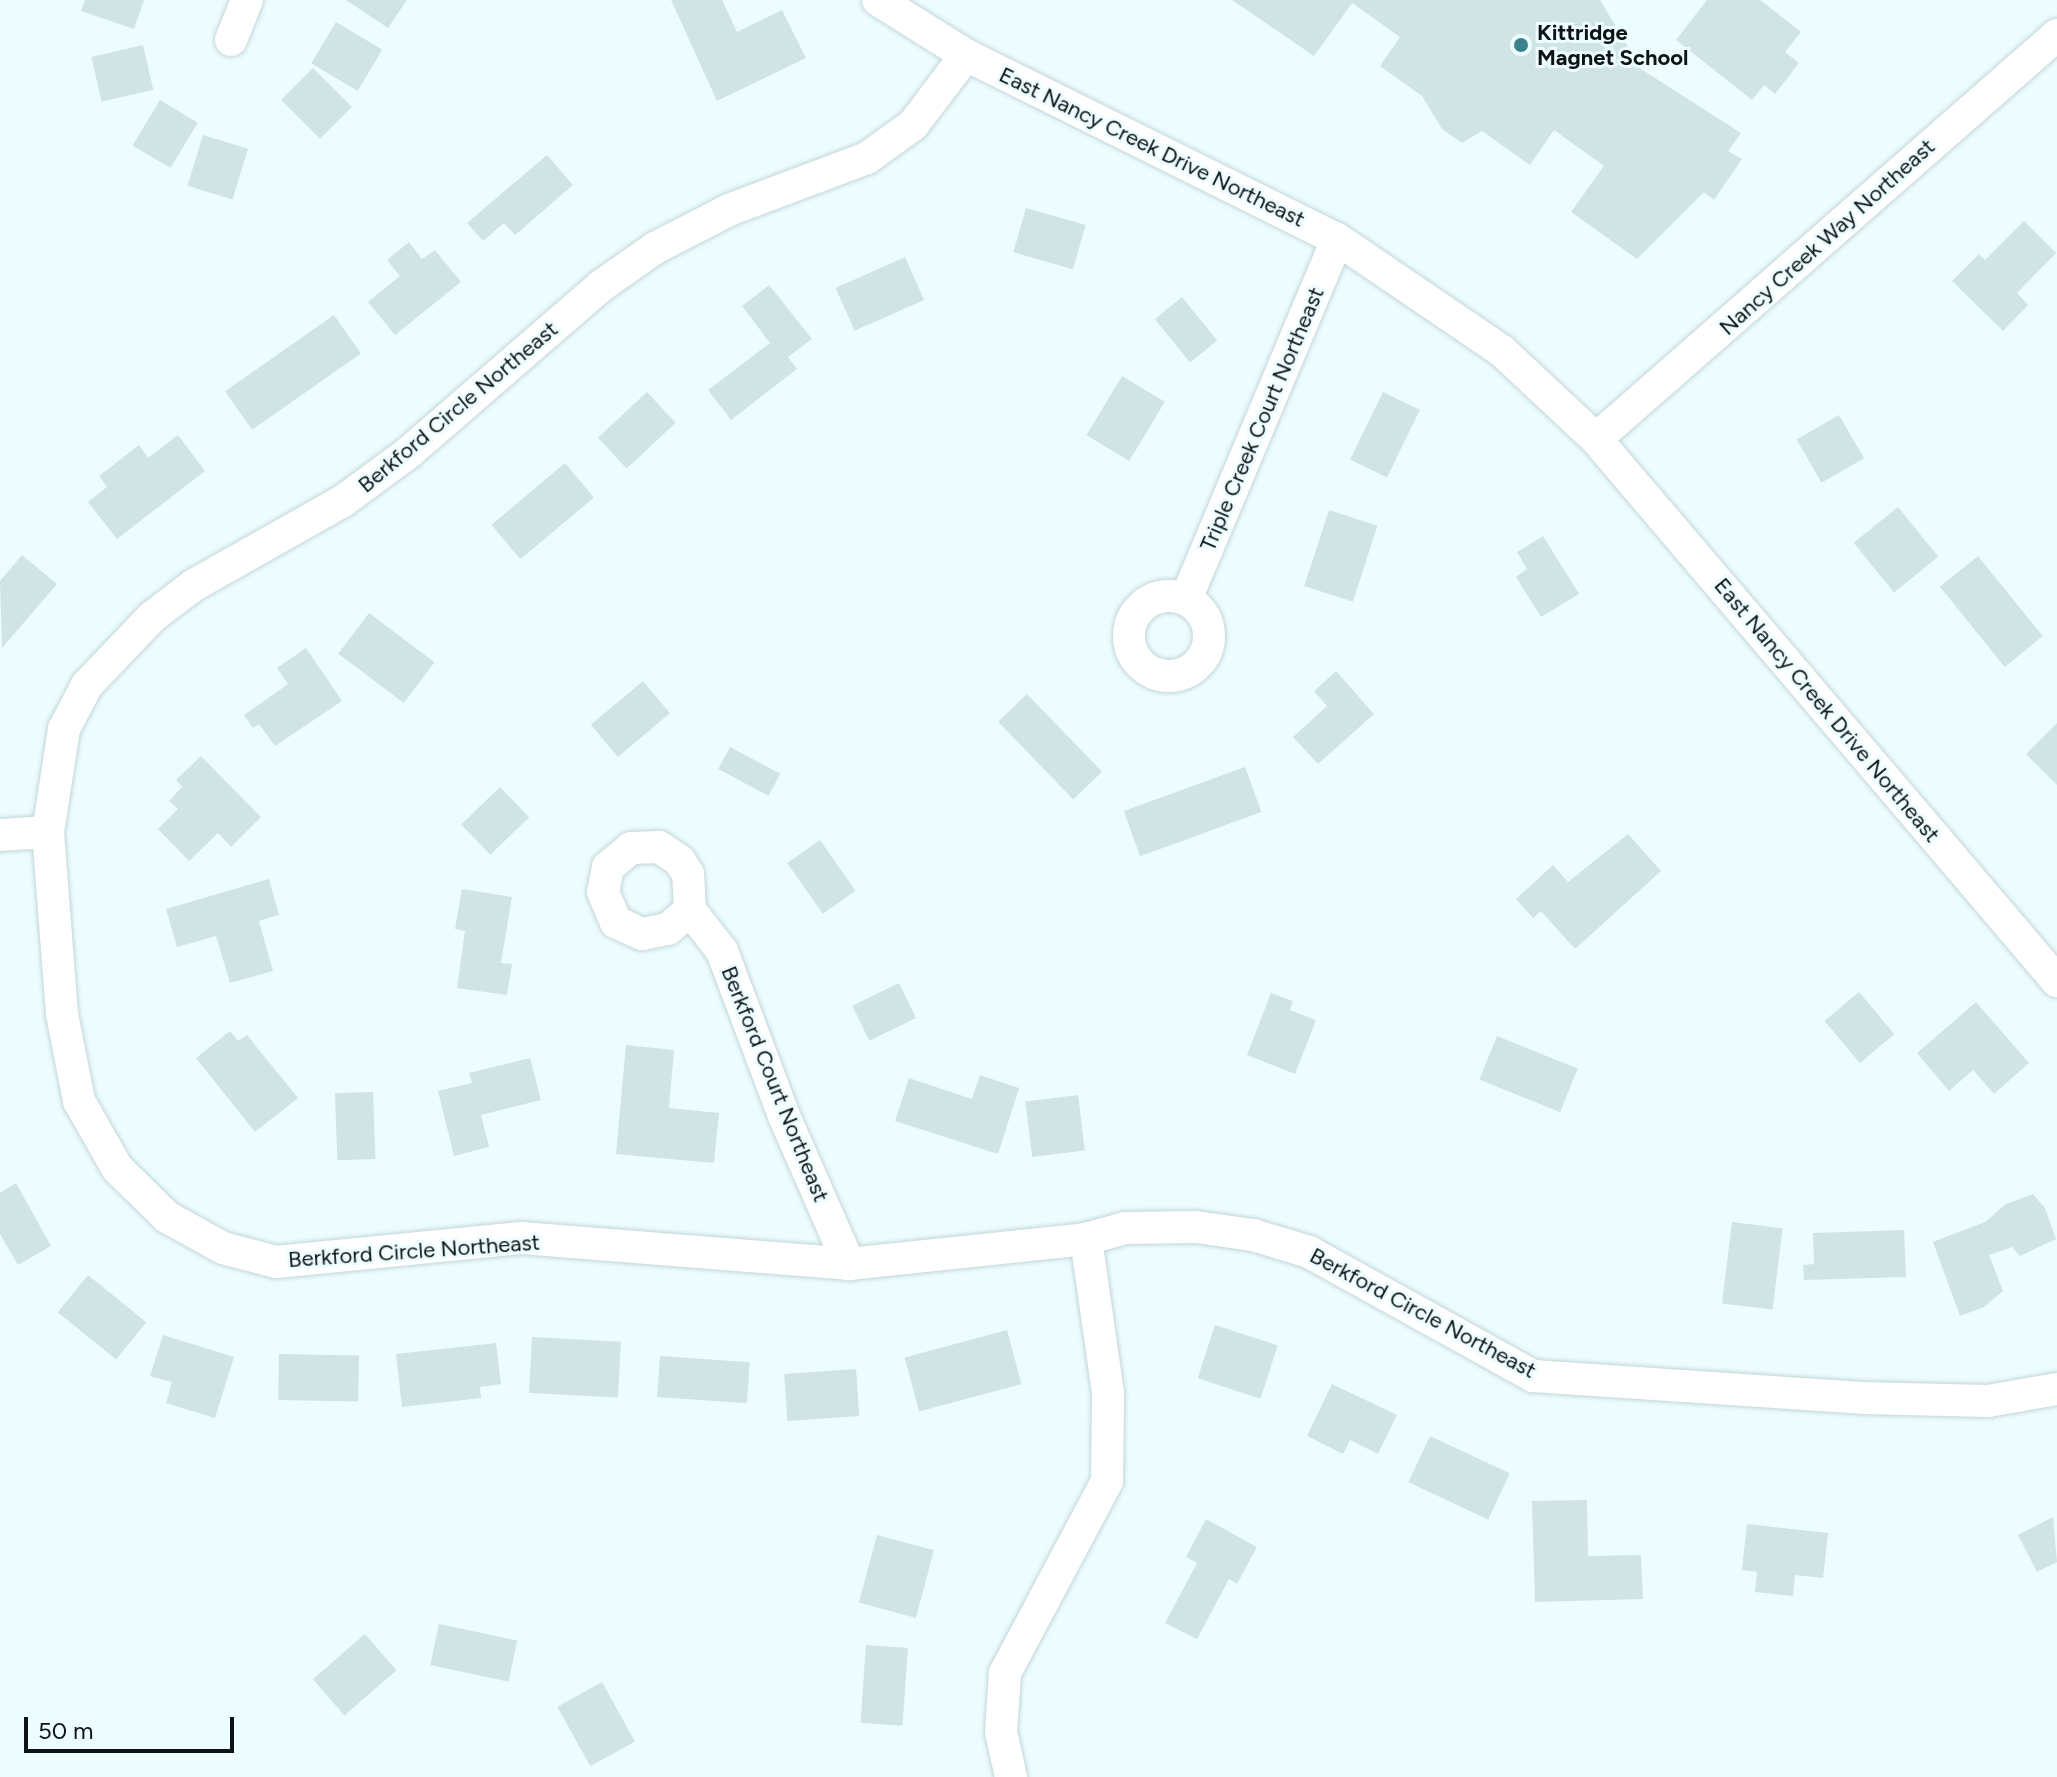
<!DOCTYPE html>
<html>
<head>
<meta charset="utf-8">
<style>
	body { margin:0 }
	#map { position:relative; width:2057px; height:1777px; overflow:hidden; background:#edfdff; font-family:Figtree,sans-serif }
	div>[style] { position:absolute }
	.building>* { inset:0; background:#d0e3e5; transform-origin:0 0 }
	.roads { filter:drop-shadow(0 0 2px #c3d6d8) drop-shadow(0 0 2px #c3d6d8) }
	.street>* { height:32px; margin:-16px; padding:0 16px; transform-origin:16px; border-radius:16px; background:#fff }
	.street>.ring { margin:-16px; padding:0; box-sizing:content-box; background:none; border:32px solid #fff; border-radius:50% }
	.dots>* { width:22px; height:22px; translate:-50% -50%; box-sizing:border-box; border:4px solid #edfdff; border-radius:50% }
	span { translate:-50% -50%; white-space:nowrap; text-align:center; line-height:1.15; -webkit-text-stroke:6px #edfdff; paint-order:stroke }
	.poi-label { font-size:22px; color:#0d1415; font-weight:700 }
	.left { translate:0 -50%; text-align:left }
	.street-label { font-size:22px; color:#0d1415 }
	.scale { position:absolute; left:24px; top:1717px; width:210px; height:36px; box-sizing:border-box; border:4px solid #0d1415; border-top:0; padding-left:10px; font-size:24px; line-height:28px; white-space:nowrap; color:#0d1415; -webkit-text-stroke:6px #edfdff; paint-order:stroke }
</style>
</head>
<body>
<div id="map">
	<div class="building">
		<div style="clip-path:polygon(85px 0,144px 0,134px 29px,81px 11px)"></div>
		<div style="clip-path:polygon(346px 0,407px 0,388px 28px)"></div>
		<div style="clip-path:polygon(671px 0,722px 0,737px 32px,782px 10px,806px 58px,717px 101px)"></div>
		<div style="clip-path:polygon(1232px 0,1600px 0,1641px 69px,1741px 133px,1728px 151px,1742px 159px,1714px 200px,1704px 192px,1637px 259px,1571px 212px,1604px 166px,1554px 130px,1530px 165px,1482px 131px,1462px 143px,1442px 129px,1422px 96px,1380px 66px,1400px 37px,1352px 3px,1314px 56px)"></div>
		<div style="clip-path:polygon(1707px 0,1760px 0,1801px 32px,1785px 52px,1799px 63px,1775px 94px,1764px 85px,1752px 100px,1676px 40px)"></div>
		<div style="left:336px;top:22px;width:54px;height:48px;rotate:31deg"></div>
		<div style="left:143px;top:45px;width:46px;height:53px;rotate:77deg"></div>
		<div style="left:313px;top:68px;width:55px;height:45px;rotate:45deg"></div>
		<div style="left:160px;top:100px;width:44px;height:53px;rotate:31deg"></div>
		<div style="left:203px;top:135px;width:47px;height:53px;rotate:17deg"></div>
		<div style="clip-path:polygon(547px 155px,573px 185px,515px 235px,504px 223px,483px 241px,467px 223px)"></div>
		<div style="left:1026px;top:208px;width:62px;height:46px;rotate:16deg"></div>
		<div style="clip-path:polygon(2024px 221px,2056px 253px,2017px 293px,2028px 305px,2003px 331px,1952px 281px,1979px 254px,1985px 260px)"></div>
		<div style="clip-path:polygon(409px 242px,422px 259px,435px 250px,461px 282px,395px 335px,368px 302px,400px 276px,387px 260px)"></div>
		<div style="left:905px;top:257px;width:47px;height:76px;rotate:66deg"></div>
		<div style="clip-path:polygon(769px 285px,812px 339px,788px 357px,797px 369px,731px 420px,708px 390px,770px 343px,742px 306px)"></div>
		<div style="left:1182px;top:297px;width:56px;height:35px;rotate:51deg"></div>
		<div style="left:334px;top:315px;width:47px;height:133px;rotate:55deg"></div>
		<div style="left:1122px;top:376px;width:50px;height:69px;rotate:31deg"></div>
		<div style="left:647px;top:392px;width:42px;height:67px;rotate:47deg"></div>
		<div style="left:1383px;top:392px;width:41px;height:75px;rotate:26deg"></div>
		<div style="left:1839px;top:415px;width:50px;height:49px;rotate:60deg"></div>
		<div style="clip-path:polygon(178px 435px,205px 471px,117px 539px,88px 502px,107px 487px,99px 476px,139px 445px,148px 458px)"></div>
		<div style="left:565px;top:463px;width:45px;height:96px;rotate:50deg"></div>
		<div style="left:1898px;top:507px;width:64px;height:57px;rotate:51deg"></div>
		<div style="left:1329px;top:510px;width:51px;height:80px;rotate:18deg"></div>
		<div style="clip-path:polygon(1543px 536px,1579px 594px,1541px 617px,1516px 577px,1527px 569px,1517px 552px)"></div>
		<div style="clip-path:polygon(22px 555px,57px 584px,2px 648px,0 581px)"></div>
		<div style="left:1978px;top:556px;width:103px;height:49px;rotate:51deg"></div>
		<div style="left:369px;top:613px;width:82px;height:51px;rotate:37deg"></div>
		<div style="clip-path:polygon(306px 648px,342px 701px,275px 746px,259px 724px,253px 728px,244px 715px,288px 684px,277px 668px)"></div>
		<div style="clip-path:polygon(1336px 671px,1374px 714px,1318px 764px,1293px 737px,1327px 706px,1314px 691px)"></div>
		<div style="left:643px;top:681px;width:42px;height:68px;rotate:50deg"></div>
		<div style="left:1027px;top:694px;width:108px;height:40px;rotate:46deg"></div>
		<div style="clip-path:polygon(2057px 723px,2057px 785px,2026px 754px)"></div>
		<div style="left:730px;top:747px;width:57px;height:25px;rotate:28deg"></div>
		<div style="clip-path:polygon(201px 756px,261px 817px,231px 847px,218px 833px,189px 861px,158px 829px,178px 809px,169px 801px,182px 787px,176px 780px)"></div>
		<div style="left:1245px;top:767px;width:48px;height:129px;rotate:70deg"></div>
		<div style="left:500px;top:787px;width:42px;height:54px;rotate:46deg"></div>
		<div style="clip-path:polygon(1628px 834px,1661px 871px,1575px 949px,1541px 911px,1533px 918px,1516px 899px,1553px 865px,1568px 882px)"></div>
		<div style="left:820px;top:840px;width:62px;height:40px;rotate:55deg"></div>
		<div style="clip-path:polygon(269px 879px,279px 915px,259px 921px,273px 971px,230px 983px,216px 936px,177px 947px,166px 909px)"></div>
		<div style="clip-path:polygon(462px 889px,512px 897px,501px 963px,512px 964px,507px 995px,457px 988px,465px 931px,455px 929px)"></div>
		<div style="left:899px;top:983px;width:39px;height:52px;rotate:64deg"></div>
		<div style="left:1859px;top:992px;width:55px;height:45px;rotate:50deg"></div>
		<div style="clip-path:polygon(1271px 993px,1293px 1001px,1290px 1010px,1316px 1020px,1295px 1074px,1247px 1055px)"></div>
		<div style="clip-path:polygon(1976px 1002px,2029px 1063px,1994px 1094px,1973px 1070px,1949px 1091px,1917px 1053px)"></div>
		<div style="clip-path:polygon(230px 1031px,238px 1041px,247px 1035px,298px 1098px,255px 1132px,196px 1058px)"></div>
		<div style="left:1497px;top:1036px;width:87px;height:47px;rotate:22deg"></div>
		<div style="clip-path:polygon(626px 1045px,674px 1050px,669px 1108px,719px 1113px,714px 1163px,616px 1154px)"></div>
		<div style="clip-path:polygon(530px 1058px,541px 1100px,481px 1115px,489px 1147px,454px 1156px,438px 1091px,472px 1083px,469px 1073px)"></div>
		<div style="clip-path:polygon(980px 1075px,1019px 1088px,998px 1154px,895px 1121px,909px 1078px,972px 1099px)"></div>
		<div style="left:373px;top:1092px;width:67px;height:38px;rotate:88deg"></div>
		<div style="left:1078px;top:1095px;width:56px;height:53px;rotate:83deg"></div>
		<div style="clip-path:polygon(16px 1183px,51px 1246px,18px 1265px,0 1234px,0 1193px)"></div>
		<div style="clip-path:polygon(2033px 1194px,2045px 1208px,2056px 1239px,2020px 1256px,2012px 1247px,1989px 1255px,2003px 1291px,1984px 1307px,1960px 1316px,1933px 1242px,1985px 1222px,2006px 1204px)"></div>
		<div style="left:1732px;top:1222px;width:51px;height:82px;rotate:7deg"></div>
		<div style="clip-path:polygon(1904px 1230px,1906px 1277px,1804px 1280px,1803px 1265px,1814px 1264px,1813px 1233px)"></div>
		<div style="left:88px;top:1275px;width:75px;height:48px;rotate:39deg"></div>
		<div style="left:1215px;top:1325px;width:66px;height:56px;rotate:18deg"></div>
		<div style="left:1007px;top:1330px;width:56px;height:106px;rotate:75deg"></div>
		<div style="clip-path:polygon(163px 1335px,234px 1357px,215px 1418px,166px 1403px,172px 1382px,150px 1376px)"></div>
		<div style="left:532px;top:1337px;width:89px;height:56px;rotate:3deg"></div>
		<div style="clip-path:polygon(496px 1343px,501px 1384px,480px 1387px,481px 1398px,402px 1407px,396px 1354px)"></div>
		<div style="left:279px;top:1354px;width:80px;height:46px;rotate:1deg"></div>
		<div style="left:660px;top:1356px;width:90px;height:41px;rotate:4deg"></div>
		<div style="left:856px;top:1369px;width:47px;height:72px;rotate:86deg"></div>
		<div style="clip-path:polygon(1332px 1384px,1397px 1415px,1378px 1454px,1350px 1440px,1343px 1454px,1307px 1436px)"></div>
		<div style="left:1430px;top:1436px;width:88px;height:51px;rotate:25deg"></div>
		<div style="clip-path:polygon(1587px 1500px,1588px 1556px,1641px 1555px,1643px 1599px,1535px 1602px,1532px 1501px)"></div>
		<div style="clip-path:polygon(2053px 1517px,2057px 1562px,2037px 1572px,2018px 1535px)"></div>
		<div style="clip-path:polygon(1206px 1519px,1257px 1547px,1237px 1584px,1229px 1579px,1197px 1639px,1165px 1623px,1197px 1563px,1186px 1557px)"></div>
		<div style="clip-path:polygon(1747px 1524px,1828px 1533px,1823px 1578px,1795px 1575px,1793px 1596px,1755px 1592px,1757px 1572px,1742px 1570px)"></div>
		<div style="left:877px;top:1535px;width:59px;height:70px;rotate:15deg"></div>
		<div style="left:439px;top:1624px;width:80px;height:42px;rotate:12deg"></div>
		<div style="left:365px;top:1634px;width:48px;height:69px;rotate:49deg"></div>
		<div style="left:866px;top:1645px;width:42px;height:78px;rotate:4deg"></div>
		<div style="left:602px;top:1682px;width:68px;height:51px;rotate:61deg"></div>
	</div>
	<div class="roads">
		<div class="street">
			<div style="left:878px;top:0;width:104px;rotate:32deg"></div>
			<div style="left:966px;top:55px;width:414px;rotate:26.4deg"></div>
			<div style="left:1337px;top:239px;width:199px;rotate:34.2deg"></div>
			<div style="left:1502px;top:351px;width:129px;rotate:43.1deg"></div>
			<div style="left:1596px;top:439px;width:712px;rotate:49.62deg"></div>
			<div style="left:231px;top:40px;width:43px;rotate:-68.2deg"></div>
			<div style="left:966px;top:55px;width:88px;rotate:127.1deg"></div>
			<div style="left:913px;top:125px;width:57px;rotate:144.3deg"></div>
			<div style="left:867px;top:158px;width:147px;rotate:159.4deg"></div>
			<div style="left:729px;top:210px;width:83px;rotate:152.8deg"></div>
			<div style="left:655px;top:248px;width:66px;rotate:144.9deg"></div>
			<div style="left:601px;top:286px;width:255px;rotate:139.1deg"></div>
			<div style="left:408px;top:453px;width:81px;rotate:143.6deg"></div>
			<div style="left:343px;top:501px;width:171px;rotate:150.6deg"></div>
			<div style="left:194px;top:585px;width:53px;rotate:142.7deg"></div>
			<div style="left:152px;top:617px;width:94px;rotate:133.7deg"></div>
			<div style="left:87px;top:685px;width:50px;rotate:117.6deg"></div>
			<div style="left:64px;top:729px;width:104px;rotate:98.8deg"></div>
			<div style="left:48px;top:832px;width:183px;rotate:85.6deg"></div>
			<div style="left:62px;top:1014px;width:89px;rotate:78.9deg"></div>
			<div style="left:79px;top:1101px;width:77px;rotate:60.4deg"></div>
			<div style="left:117px;top:1168px;width:70px;rotate:44.4deg"></div>
			<div style="left:167px;top:1217px;width:64px;rotate:29deg"></div>
			<div style="left:223px;top:1248px;width:55px;rotate:14.8deg"></div>
			<div style="left:276px;top:1262px;width:246px;rotate:-5.6deg"></div>
			<div style="left:521px;top:1238px;width:329px;rotate:4.5deg"></div>
			<div style="left:849px;top:1264px;width:238px;rotate:-6deg"></div>
			<div style="left:1086px;top:1239px;width:41px;rotate:-15.8deg"></div>
			<div style="left:1125px;top:1228px;width:71px;rotate:-0.8deg"></div>
			<div style="left:1196px;top:1227px;width:58px;rotate:8deg"></div>
			<div style="left:1253px;top:1235px;width:59px;rotate:16.9deg"></div>
			<div style="left:1309px;top:1252px;width:256px;rotate:29deg"></div>
			<div style="left:1533px;top:1376px;width:330px;rotate:3.8deg"></div>
			<div style="left:1862px;top:1398px;width:126px;rotate:1.4deg"></div>
			<div style="left:1988px;top:1401px;width:70px;rotate:-9.9deg"></div>
			<div style="left:1596px;top:439px;width:613px;rotate:-41.23deg"></div>
			<div class="ring" style="left:1129px;top:596px;width:48px;height:48px"></div>
			<div style="left:1186px;top:599px;width:390px;rotate:-67.2deg"></div>
			<div style="left:0;top:835px;width:48px;rotate:-3.6deg"></div>
			<div style="left:690px;top:910px;width:36px;rotate:-93deg"></div>
			<div style="left:688px;top:874px;width:15px;rotate:-122deg"></div>
			<div style="left:680px;top:861px;width:25px;rotate:-146deg"></div>
			<div style="left:659px;top:847px;width:28px;rotate:178deg"></div>
			<div style="left:631px;top:848px;width:30px;rotate:140deg"></div>
			<div style="left:608px;top:867px;width:25px;rotate:101deg"></div>
			<div style="left:603px;top:892px;width:33px;rotate:67deg"></div>
			<div style="left:616px;top:922px;width:29px;rotate:25deg"></div>
			<div style="left:642px;top:934px;width:26px;rotate:-11deg"></div>
			<div style="left:668px;top:929px;width:29px;rotate:-41deg"></div>
			<div style="left:690px;top:910px;width:52px;rotate:52deg"></div>
			<div style="left:722px;top:951px;width:176px;rotate:69.4deg"></div>
			<div style="left:784px;top:1116px;width:162px;rotate:66.3deg"></div>
			<div style="left:1011px;top:1777px;width:46px;rotate:-102.5deg"></div>
			<div style="left:1001px;top:1732px;width:59px;rotate:-86.1deg"></div>
			<div style="left:1005px;top:1673px;width:217px;rotate:-62deg"></div>
			<div style="left:1107px;top:1481px;width:88px;rotate:-89.3deg"></div>
			<div style="left:1108px;top:1393px;width:156px;rotate:-98.1deg"></div>
		</div>
	</div>
	<div class="dots">
		<div style="left:1521px;top:45px;background:#3b838a"></div>
	</div>
	<div class="poi-label">
		<span class="left" style="left:1537px;top:45px">Kittridge<br>Magnet School</span>
	</div>
	<div class="street-label">
		<span style="left:1152px;top:147px;rotate:26deg">East Nancy Creek Drive Northeast</span>
		<span style="left:1827px;top:237px;rotate:-42deg">Nancy Creek Way Northeast</span>
		<span style="left:458px;top:407px;rotate:-40deg">Berkford Circle Northeast</span>
		<span style="left:1262px;top:419px;rotate:-67deg">Triple Creek Court Northeast</span>
		<span style="left:1827px;top:710px;rotate:50deg">East Nancy Creek Drive Northeast</span>
		<span style="left:775px;top:1084px;rotate:68deg">Berkford Court Northeast</span>
		<span style="left:414px;top:1251px;rotate:-4deg">Berkford Circle Northeast</span>
		<span style="left:1423px;top:1313px;rotate:28deg">Berkford Circle Northeast</span>
	</div>
	<div class="scale">50 m</div>
</div>
</body>
</html>
